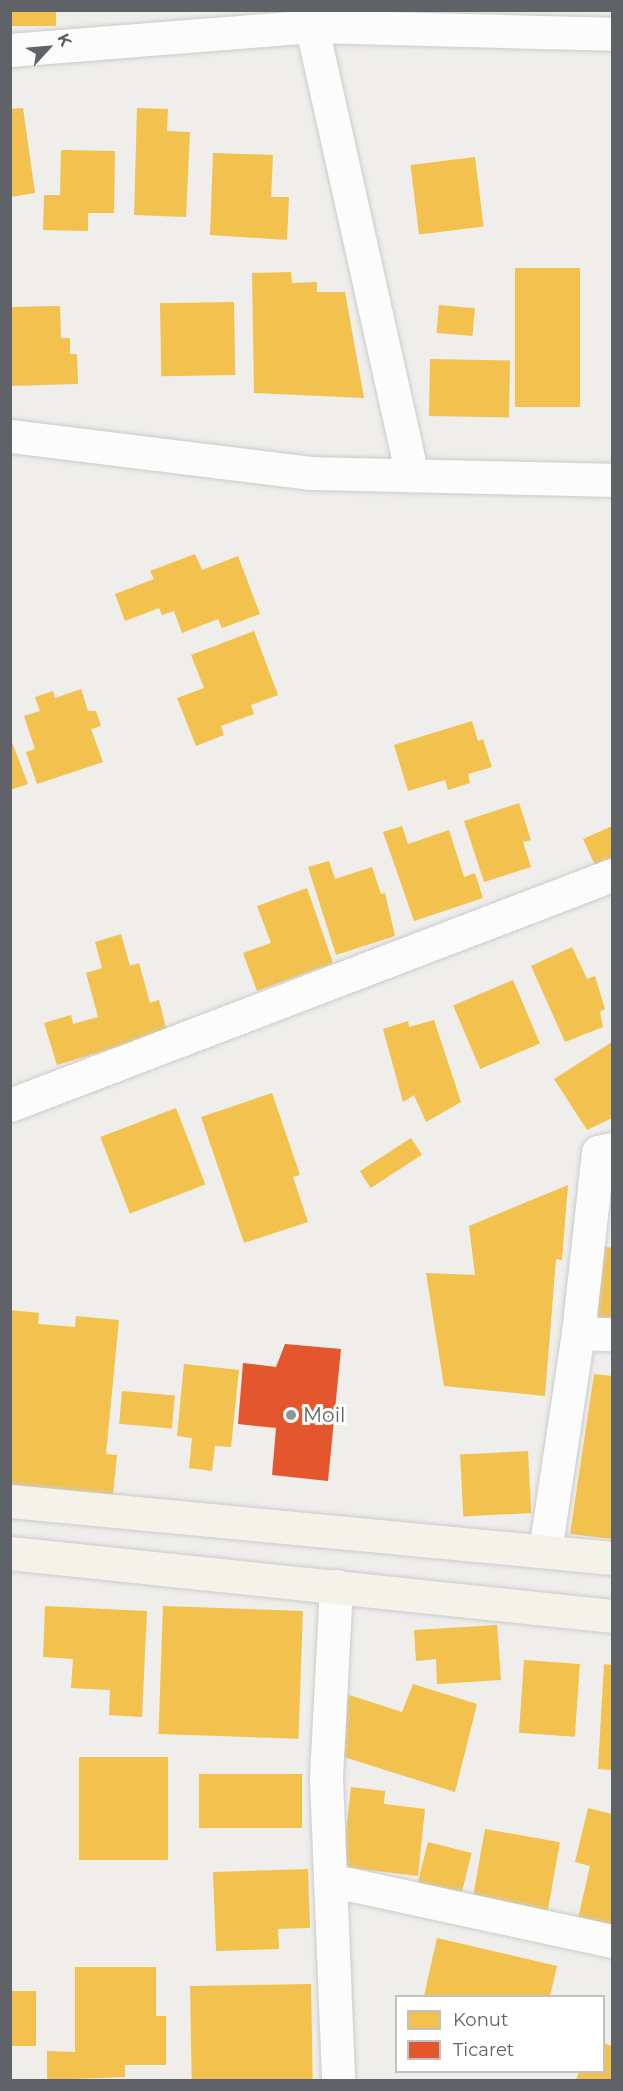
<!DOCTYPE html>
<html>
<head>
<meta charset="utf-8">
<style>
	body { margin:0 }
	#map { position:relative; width:623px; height:2091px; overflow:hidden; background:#efeeea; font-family:Montserrat,sans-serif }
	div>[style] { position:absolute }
	.homes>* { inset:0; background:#f2c14e; transform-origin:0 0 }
	.shops>* { inset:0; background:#e4572e }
	.roads { filter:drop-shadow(0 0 2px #cbcccc) drop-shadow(0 0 2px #cbcccc) }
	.minor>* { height:33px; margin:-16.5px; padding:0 16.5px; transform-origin:16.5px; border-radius:16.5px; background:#fdfcfc }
	.major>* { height:33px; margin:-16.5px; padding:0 16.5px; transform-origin:16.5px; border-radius:16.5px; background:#f4f2e9 }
	.dots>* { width:16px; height:16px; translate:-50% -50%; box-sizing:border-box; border:3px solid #fff; border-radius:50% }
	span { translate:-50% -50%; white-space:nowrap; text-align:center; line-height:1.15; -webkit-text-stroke:6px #fff; paint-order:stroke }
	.poi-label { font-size:20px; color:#5f6368 }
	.left { translate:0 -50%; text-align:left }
	.frame { position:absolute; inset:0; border:12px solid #5f6368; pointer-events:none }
	.legend { position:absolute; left:395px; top:1995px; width:210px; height:78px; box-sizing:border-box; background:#fff; border:2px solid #bfc1c3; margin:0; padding:8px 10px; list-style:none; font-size:18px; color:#5f6368 }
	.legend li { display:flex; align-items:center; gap:12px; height:30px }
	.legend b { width:30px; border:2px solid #bfc1c3 }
	.north { position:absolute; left:18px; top:18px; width:60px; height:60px; -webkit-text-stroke:4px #fff; paint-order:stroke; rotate:64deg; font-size:16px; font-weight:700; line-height:24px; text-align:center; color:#5f6368 }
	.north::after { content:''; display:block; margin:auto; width:21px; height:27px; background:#5f6368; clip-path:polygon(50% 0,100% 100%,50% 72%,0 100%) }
</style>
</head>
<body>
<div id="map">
	<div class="homes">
		<div style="left:10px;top:10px;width:46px;height:16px"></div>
		<div style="clip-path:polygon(23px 108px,35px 193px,10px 197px,10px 109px)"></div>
		<div style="clip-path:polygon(137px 108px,168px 109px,167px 131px,190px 132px,186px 217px,134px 215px)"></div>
		<div style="clip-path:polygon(61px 150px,115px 151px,114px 213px,88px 213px,88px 231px,43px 230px,44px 195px,60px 195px)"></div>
		<div style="clip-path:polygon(213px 153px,273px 155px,271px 197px,289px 197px,287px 240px,210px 235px)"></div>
		<div style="left:475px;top:157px;width:70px;height:65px;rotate:83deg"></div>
		<div style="left:515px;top:268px;width:65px;height:139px"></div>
		<div style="clip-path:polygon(291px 272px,292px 283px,317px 282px,317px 292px,345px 292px,364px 398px,254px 393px,252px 273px)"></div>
		<div style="left:234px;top:302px;width:73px;height:74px;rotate:89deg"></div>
		<div style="left:439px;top:305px;width:36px;height:28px;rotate:5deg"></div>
		<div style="clip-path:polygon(60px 306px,61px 338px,70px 338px,70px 354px,77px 354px,78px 384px,10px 386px,10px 307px)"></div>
		<div style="left:430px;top:359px;width:80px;height:57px;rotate:1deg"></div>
		<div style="clip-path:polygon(195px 554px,202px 570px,238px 556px,260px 614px,222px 628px,218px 619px,182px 633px,174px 611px,162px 615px,159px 608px,125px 621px,115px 594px,154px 579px,150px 571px)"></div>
		<div style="clip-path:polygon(254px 631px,278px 695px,251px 705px,254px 714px,221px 726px,224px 735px,196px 746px,177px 698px,204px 688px,191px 655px)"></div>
		<div style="clip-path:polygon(81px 689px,88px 711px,96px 711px,101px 726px,91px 729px,103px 762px,37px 784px,26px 752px,35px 749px,24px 716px,40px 711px,35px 697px,53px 691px,55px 698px)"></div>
		<div style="clip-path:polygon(472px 721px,478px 741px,483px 739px,492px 767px,468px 774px,470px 783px,448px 790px,445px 780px,408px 791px,394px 745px)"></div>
		<div style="clip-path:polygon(10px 737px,28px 784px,10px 790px)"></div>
		<div style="clip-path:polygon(519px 803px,531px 840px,523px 842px,531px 867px,484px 882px,464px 821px)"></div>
		<div style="clip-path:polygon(402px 826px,408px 844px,449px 830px,464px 877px,475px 873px,483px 898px,414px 921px,383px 832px)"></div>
		<div style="clip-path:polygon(612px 826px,612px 858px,595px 865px,583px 839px)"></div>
		<div style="clip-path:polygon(329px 861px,335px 879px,372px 867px,381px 894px,385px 893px,395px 936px,336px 955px,308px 867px)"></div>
		<div style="clip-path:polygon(307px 888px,333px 963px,257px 991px,243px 953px,271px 943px,257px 906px)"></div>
		<div style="clip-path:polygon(121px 934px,130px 966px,139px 963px,150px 1003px,159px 1000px,167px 1032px,57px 1065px,44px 1023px,71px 1015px,73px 1024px,98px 1017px,86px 973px,102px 968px,95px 942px)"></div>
		<div style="clip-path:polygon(572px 947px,587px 979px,595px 976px,605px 1009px,600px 1012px,603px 1027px,565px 1042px,531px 966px)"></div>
		<div style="left:513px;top:980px;width:69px;height:65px;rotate:67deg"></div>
		<div style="clip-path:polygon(434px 1020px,461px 1102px,426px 1122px,414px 1095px,403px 1102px,383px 1029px,408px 1021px,409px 1027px)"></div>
		<div style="clip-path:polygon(612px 1042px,612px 1118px,587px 1130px,554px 1079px)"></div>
		<div style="clip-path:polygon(272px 1093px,300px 1175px,293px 1177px,308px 1222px,244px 1243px,201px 1117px)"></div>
		<div style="left:176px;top:1108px;width:82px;height:81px;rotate:69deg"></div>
		<div style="left:411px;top:1138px;width:20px;height:61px;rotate:57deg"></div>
		<div style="clip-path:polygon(568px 1185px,562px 1260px,556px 1259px,545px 1396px,444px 1386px,426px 1273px,475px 1275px,469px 1226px)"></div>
		<div style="clip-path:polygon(600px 1246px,612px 1248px,612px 1321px,592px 1319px)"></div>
		<div style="clip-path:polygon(10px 1310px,39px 1313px,38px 1324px,75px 1327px,76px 1316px,119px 1320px,106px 1454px,117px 1455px,113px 1495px,10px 1485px)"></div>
		<div style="clip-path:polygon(184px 1364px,239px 1370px,231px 1447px,215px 1446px,212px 1471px,189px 1468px,192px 1438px,177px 1436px)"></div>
		<div style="clip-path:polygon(594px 1374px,612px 1376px,612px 1539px,570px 1534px)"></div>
		<div style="left:122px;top:1391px;width:53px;height:33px;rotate:5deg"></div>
		<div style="left:528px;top:1451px;width:62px;height:68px;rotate:87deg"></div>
		<div style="clip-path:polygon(45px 1606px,147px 1611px,142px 1717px,109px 1715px,110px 1690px,71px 1688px,73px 1659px,43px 1657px)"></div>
		<div style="left:163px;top:1606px;width:140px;height:128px;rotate:2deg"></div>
		<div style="clip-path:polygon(497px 1625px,501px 1680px,437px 1684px,436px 1659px,416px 1661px,414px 1630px)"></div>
		<div style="left:524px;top:1660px;width:56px;height:73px;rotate:4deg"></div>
		<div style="clip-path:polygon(604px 1664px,612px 1665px,612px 1770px,598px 1769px)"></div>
		<div style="clip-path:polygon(413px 1684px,477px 1704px,455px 1792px,344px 1757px,346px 1694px,402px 1712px)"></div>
		<div style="left:79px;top:1757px;width:89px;height:103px"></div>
		<div style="left:199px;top:1774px;width:103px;height:54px"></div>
		<div style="clip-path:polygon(351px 1787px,385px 1791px,384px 1804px,425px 1809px,418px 1876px,342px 1867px)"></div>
		<div style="clip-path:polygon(588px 1808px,612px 1814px,612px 1931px,577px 1923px,590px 1866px,575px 1862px)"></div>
		<div style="left:485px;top:1829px;width:76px;height:72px;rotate:10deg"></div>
		<div style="left:428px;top:1842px;width:45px;height:43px;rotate:14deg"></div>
		<div style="clip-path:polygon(308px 1869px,310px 1928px,278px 1929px,279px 1949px,216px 1951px,213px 1872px)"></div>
		<div style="clip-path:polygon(437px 1938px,557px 1966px,550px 1996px,424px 1996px)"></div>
		<div style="clip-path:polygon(75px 1967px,156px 1967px,156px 2016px,166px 2016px,166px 2065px,125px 2065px,125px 2077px,47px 2080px,47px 2051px,75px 2052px)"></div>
		<div style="left:311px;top:1984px;width:96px;height:121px;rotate:89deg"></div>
		<div style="left:10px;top:1991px;width:26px;height:55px"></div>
		<div style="clip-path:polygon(604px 2043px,612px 2046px,612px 2080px,576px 2080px,579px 2072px,604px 2072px)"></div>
	</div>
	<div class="shops">
		<div style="clip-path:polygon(285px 1344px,341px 1349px,328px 1481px,272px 1475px,276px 1428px,238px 1424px,243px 1363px,276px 1367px)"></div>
	</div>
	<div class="roads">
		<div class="minor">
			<div style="left:308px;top:10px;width:477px;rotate:77.4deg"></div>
			<div style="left:10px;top:50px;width:304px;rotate:-4.5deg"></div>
			<div style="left:313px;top:26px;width:299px;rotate:1.5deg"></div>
			<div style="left:10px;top:436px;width:302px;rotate:7deg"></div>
			<div style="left:310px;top:473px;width:302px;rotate:1.3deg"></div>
			<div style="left:10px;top:1105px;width:644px;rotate:-20.91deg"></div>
			<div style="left:578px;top:1333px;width:34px;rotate:2deg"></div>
			<div style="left:545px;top:1551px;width:220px;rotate:-81.4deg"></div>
			<div style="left:578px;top:1333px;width:182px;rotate:-83.7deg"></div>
			<div style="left:598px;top:1152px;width:14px;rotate:-12deg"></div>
			<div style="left:336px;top:1586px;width:192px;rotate:93deg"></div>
			<div style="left:326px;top:1778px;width:302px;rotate:87.7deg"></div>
			<div style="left:330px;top:1880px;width:289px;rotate:12.2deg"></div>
		</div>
		<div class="major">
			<div style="left:10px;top:1501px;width:605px;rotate:5.41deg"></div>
			<div style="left:10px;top:1553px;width:605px;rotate:5.97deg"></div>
		</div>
	</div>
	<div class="dots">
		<div style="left:291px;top:1415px;background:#919496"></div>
	</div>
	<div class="poi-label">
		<span class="left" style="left:303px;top:1415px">Moil</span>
	</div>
	<div class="frame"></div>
	<ul class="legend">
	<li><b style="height:16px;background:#f2c14e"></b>Konut</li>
	<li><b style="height:16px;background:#e4572e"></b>Ticaret</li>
	</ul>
	<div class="north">K</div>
</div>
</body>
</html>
